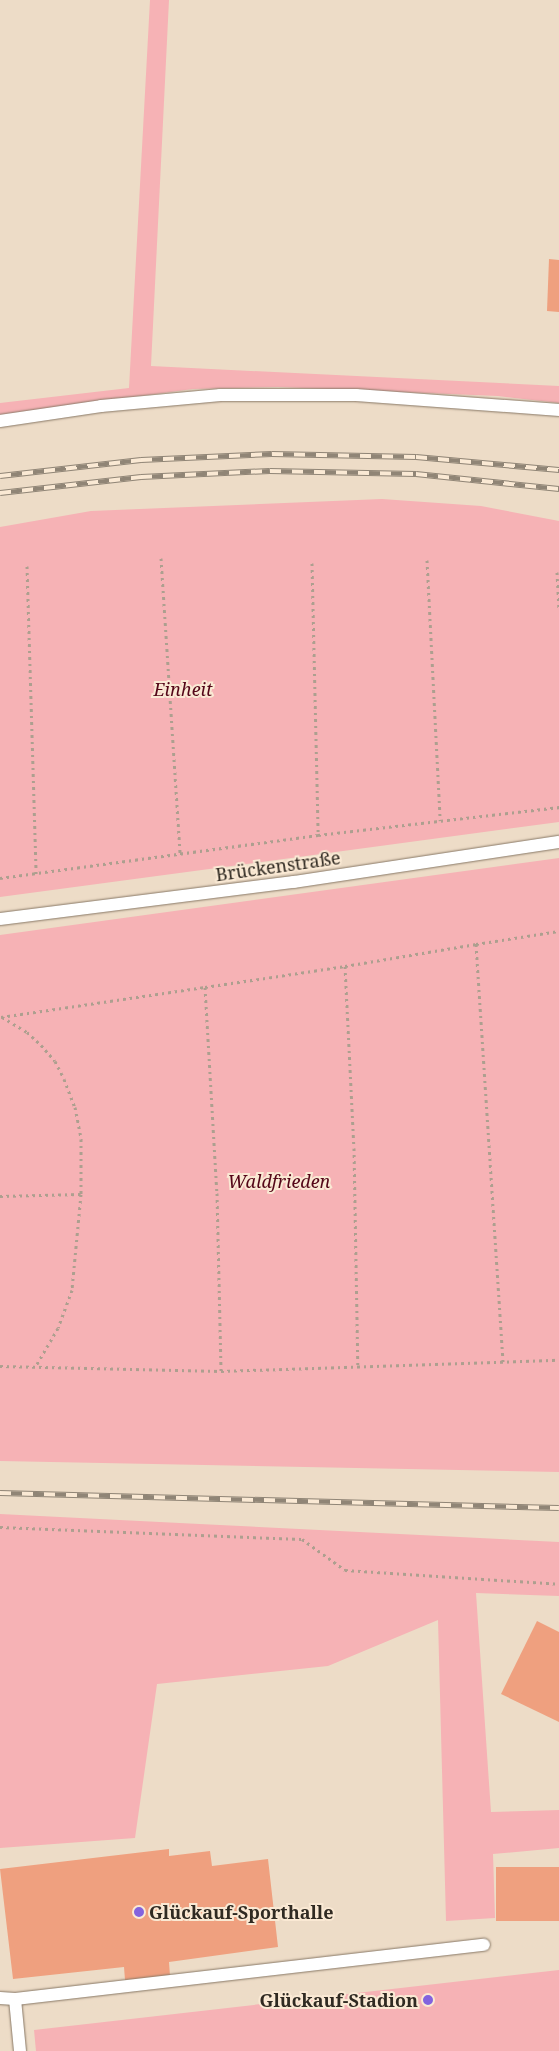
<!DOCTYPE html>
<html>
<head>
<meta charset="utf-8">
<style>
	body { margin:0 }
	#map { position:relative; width:559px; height:2051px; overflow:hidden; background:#eddcc7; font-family:"Noto Serif",serif }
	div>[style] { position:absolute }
	.green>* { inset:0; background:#f6b2b5 }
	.building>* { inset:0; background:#efa07f; transform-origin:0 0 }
	.path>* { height:3px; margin-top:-1.5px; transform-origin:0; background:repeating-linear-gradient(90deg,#ad9f8f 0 2.5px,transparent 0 6.5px) }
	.roads { filter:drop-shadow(0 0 1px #887866) drop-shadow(0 0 1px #887866) }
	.lane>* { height:12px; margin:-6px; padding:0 6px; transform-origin:6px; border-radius:6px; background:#fff }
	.rail>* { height:5.5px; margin-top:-2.75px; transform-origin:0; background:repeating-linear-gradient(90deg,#fae9d4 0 11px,#908576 0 22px); box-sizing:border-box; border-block:1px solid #908576 }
	.dots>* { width:14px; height:14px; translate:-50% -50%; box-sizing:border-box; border:2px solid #fae9d4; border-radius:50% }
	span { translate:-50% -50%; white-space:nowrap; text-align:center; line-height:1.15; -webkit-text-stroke:4px #fae9d4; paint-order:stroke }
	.park-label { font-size:18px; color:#540618; font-style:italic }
	.street-label { font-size:18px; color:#302a22 }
	.poi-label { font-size:18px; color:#302a22; font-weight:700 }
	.left { translate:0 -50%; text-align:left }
	.right { translate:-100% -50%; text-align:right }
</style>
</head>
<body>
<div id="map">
	<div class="green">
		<div style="clip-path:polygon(150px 0,169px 0,151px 366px,559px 386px,559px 403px,498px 396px,278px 387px,193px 389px,0 415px,0 403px,129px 388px)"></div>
		<div style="clip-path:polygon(382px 499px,481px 506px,559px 521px,559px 822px,0 897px,0 527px,91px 511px)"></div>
		<div style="clip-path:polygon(559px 858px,559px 1472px,0 1461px,0 935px)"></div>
		<div style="clip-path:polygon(0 1514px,559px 1542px,559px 1596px,476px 1593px,491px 1812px,559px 1810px,559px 1848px,493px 1854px,495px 1918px,446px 1921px,438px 1620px,328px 1666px,157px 1684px,135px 1838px,0 1848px)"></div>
		<div style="clip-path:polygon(559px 1970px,559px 2051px,36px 2051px,34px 2030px)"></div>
	</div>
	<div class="building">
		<div style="clip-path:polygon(549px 259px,559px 260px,559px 312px,547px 311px)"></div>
		<div style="clip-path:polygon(537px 1621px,559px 1632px,559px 1722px,501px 1694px)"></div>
		<div style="clip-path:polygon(169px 1849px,169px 1856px,210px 1851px,212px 1866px,268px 1859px,278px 1947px,169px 1962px,170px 1976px,125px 1980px,124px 1967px,13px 1979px,0 1869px)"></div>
		<div style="left:559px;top:1867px;width:54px;height:63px;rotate:90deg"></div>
	</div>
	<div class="path">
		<div style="left:161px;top:558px;width:298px;rotate:86.3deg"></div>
		<div style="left:427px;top:560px;width:261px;rotate:87.1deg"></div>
		<div style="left:312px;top:563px;width:272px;rotate:88.7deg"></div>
		<div style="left:27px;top:566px;width:308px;rotate:88.3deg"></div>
		<div style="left:557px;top:572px;width:38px;rotate:87deg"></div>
		<div style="left:0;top:878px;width:321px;rotate:-7.7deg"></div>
		<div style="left:318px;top:835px;width:243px;rotate:-6.6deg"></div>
		<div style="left:476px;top:944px;width:84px;rotate:-8.9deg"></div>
		<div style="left:345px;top:966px;width:133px;rotate:-9.5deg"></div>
		<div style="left:476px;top:944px;width:420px;rotate:86.3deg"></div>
		<div style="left:205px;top:987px;width:142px;rotate:-8.5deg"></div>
		<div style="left:345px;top:966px;width:182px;rotate:87.2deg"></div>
		<div style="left:354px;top:1148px;width:219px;rotate:89deg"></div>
		<div style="left:1px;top:1017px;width:206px;rotate:-8.4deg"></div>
		<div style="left:205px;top:987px;width:206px;rotate:86.7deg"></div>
		<div style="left:217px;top:1193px;width:178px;rotate:88.7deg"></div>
		<div style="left:2px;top:1017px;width:29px;rotate:31deg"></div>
		<div style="left:27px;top:1032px;width:19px;rotate:43deg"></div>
		<div style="left:41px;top:1045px;width:21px;rotate:49deg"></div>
		<div style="left:55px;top:1061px;width:20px;rotate:63deg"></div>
		<div style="left:64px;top:1079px;width:30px;rotate:69deg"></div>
		<div style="left:75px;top:1107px;width:33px;rotate:79deg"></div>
		<div style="left:81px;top:1139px;width:55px;rotate:90deg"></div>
		<div style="left:0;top:1196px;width:81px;rotate:-1.4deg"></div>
		<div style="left:81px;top:1194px;width:96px;rotate:95.4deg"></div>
		<div style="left:72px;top:1290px;width:40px;rotate:110.2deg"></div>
		<div style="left:58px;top:1328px;width:42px;rotate:120.3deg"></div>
		<div style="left:0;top:1366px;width:221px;rotate:1.3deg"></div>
		<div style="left:221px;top:1371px;width:338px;rotate:-1.9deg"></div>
		<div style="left:0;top:1527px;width:302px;rotate:2.3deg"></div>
		<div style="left:302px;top:1539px;width:53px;rotate:35.8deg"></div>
		<div style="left:345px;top:1570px;width:214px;rotate:3.7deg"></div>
	</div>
	<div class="roads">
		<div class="lane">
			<div style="left:0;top:421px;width:102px;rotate:-8.4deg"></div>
			<div style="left:101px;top:406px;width:120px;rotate:-5.3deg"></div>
			<div style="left:220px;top:395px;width:136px"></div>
			<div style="left:356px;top:395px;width:204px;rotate:4.2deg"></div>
			<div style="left:0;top:919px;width:296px;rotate:-7.2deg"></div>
			<div style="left:294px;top:882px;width:268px;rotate:-8.6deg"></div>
			<div style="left:0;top:1998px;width:15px;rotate:4deg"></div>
			<div style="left:20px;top:2051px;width:52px;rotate:-95.5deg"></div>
			<div style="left:15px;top:1999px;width:472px;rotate:-6.6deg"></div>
		</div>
	</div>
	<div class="rail">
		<div style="left:0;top:476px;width:142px;rotate:-6.5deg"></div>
		<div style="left:141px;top:460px;width:131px;rotate:-2.6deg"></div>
		<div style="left:272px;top:454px;width:144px;rotate:1.2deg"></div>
		<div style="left:416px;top:457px;width:144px;rotate:5.2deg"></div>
		<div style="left:0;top:493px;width:142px;rotate:-6.5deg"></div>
		<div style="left:141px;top:477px;width:129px;rotate:-2.7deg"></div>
		<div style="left:270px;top:471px;width:146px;rotate:1.2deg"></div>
		<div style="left:416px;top:474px;width:144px;rotate:6deg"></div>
		<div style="left:0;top:1493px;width:559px;rotate:1.54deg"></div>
	</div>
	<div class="dots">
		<div style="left:139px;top:1912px;background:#8363de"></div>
		<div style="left:428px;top:2000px;background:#8363de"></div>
	</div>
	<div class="park-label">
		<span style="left:183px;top:689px">Einheit</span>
		<span style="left:279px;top:1181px">Waldfrieden</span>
	</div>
	<div class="street-label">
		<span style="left:278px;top:866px;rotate:-8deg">Brückenstraße</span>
	</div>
	<div class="poi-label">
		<span class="left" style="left:149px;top:1912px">Glückauf-Sporthalle</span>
		<span class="right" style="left:418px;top:2000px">Glückauf-Stadion</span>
	</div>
</div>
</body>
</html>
